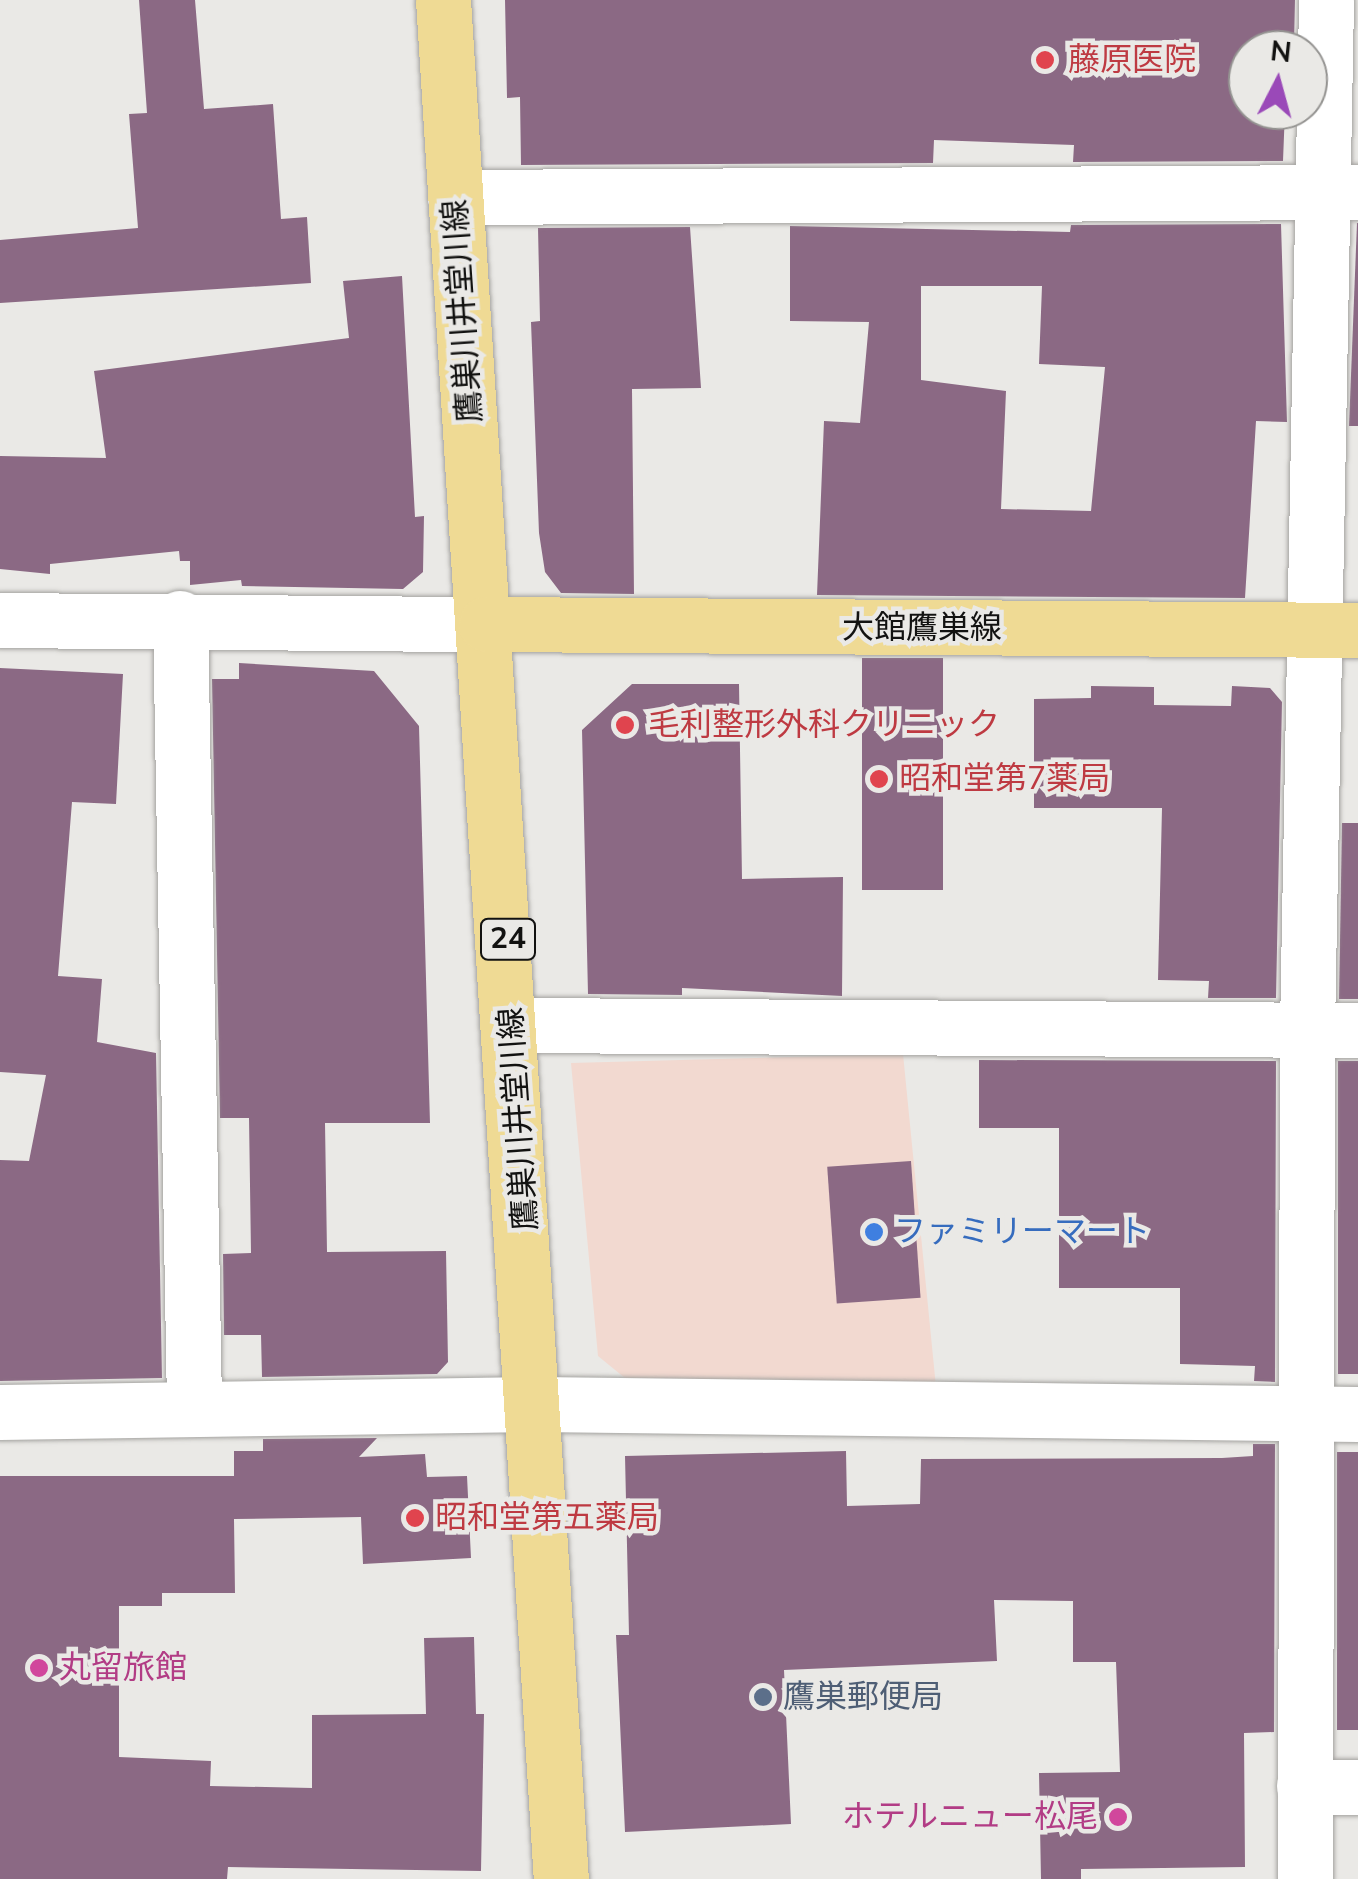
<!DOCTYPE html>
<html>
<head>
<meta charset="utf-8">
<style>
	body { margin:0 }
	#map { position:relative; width:1358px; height:1879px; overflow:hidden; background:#eae9e6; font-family:"Nunito Sans","Noto Sans JP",sans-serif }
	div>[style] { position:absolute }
	.commercial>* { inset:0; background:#f2d9d0 }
	.building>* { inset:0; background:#8b6984; transform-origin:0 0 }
	.roads { filter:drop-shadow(0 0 2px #a4a3a0) drop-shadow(0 0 2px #a4a3a0) }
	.minor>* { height:55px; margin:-27.5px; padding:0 27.5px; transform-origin:27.5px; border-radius:27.5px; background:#fff }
	.major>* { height:55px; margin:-27.5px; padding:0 27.5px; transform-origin:27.5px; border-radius:27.5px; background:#efda94 }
	.dots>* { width:28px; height:28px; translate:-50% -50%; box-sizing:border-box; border:5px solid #eae9e6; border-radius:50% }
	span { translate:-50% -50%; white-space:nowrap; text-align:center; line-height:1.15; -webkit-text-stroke:9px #eae9e6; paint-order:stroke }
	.shield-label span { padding:2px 8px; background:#eae9e6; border:2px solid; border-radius:8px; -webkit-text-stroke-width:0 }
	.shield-label { font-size:30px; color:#121211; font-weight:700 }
	.health-label { font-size:32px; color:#be3a42 }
	.left { translate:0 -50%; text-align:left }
	.street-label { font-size:32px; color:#121211 }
	.shop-label { font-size:32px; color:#366cbe }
	.hotel-label { font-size:32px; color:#b23c85 }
	.right { translate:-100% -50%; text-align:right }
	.service-label { font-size:32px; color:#4e5e75 }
	.north { position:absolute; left:1228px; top:30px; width:100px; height:100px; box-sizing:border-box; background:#eae9e6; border:2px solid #949391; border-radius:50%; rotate:6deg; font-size:28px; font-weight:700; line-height:40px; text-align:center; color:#121211 }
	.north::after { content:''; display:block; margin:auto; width:35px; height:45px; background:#9a49b8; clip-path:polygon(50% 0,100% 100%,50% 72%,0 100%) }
</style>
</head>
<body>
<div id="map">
	<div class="commercial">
		<div style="clip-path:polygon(903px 1054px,937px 1397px,647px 1396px,598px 1356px,571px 1063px)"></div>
	</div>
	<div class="building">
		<div style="clip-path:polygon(139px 0,195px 0,204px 109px,273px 104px,281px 219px,307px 217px,311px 283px,0 303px,0 240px,138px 228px,129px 114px,147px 113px)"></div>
		<div style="clip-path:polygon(505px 0,1295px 0,1294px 45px,1248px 50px,1248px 110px,1285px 110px,1283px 161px,1073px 162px,1074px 145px,934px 140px,933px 163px,521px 165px,520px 97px,507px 98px)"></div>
		<div style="clip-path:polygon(1357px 223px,1358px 223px,1358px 426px,1349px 426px)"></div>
		<div style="clip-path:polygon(evenodd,1281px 224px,1287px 422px,1256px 421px,1245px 598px,817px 595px,824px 421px,860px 423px,869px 322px,790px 321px,790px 226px,1070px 232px,1071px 225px,1281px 224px,921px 286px,1042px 286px,1039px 364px,1105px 367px,1091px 511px,1001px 509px,1006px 391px,921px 380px,921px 286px)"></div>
		<div style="clip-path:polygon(690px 227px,701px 388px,632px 389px,634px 594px,561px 593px,545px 572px,539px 533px,531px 322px,540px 321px,538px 228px)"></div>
		<div style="clip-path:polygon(402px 276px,415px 517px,424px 516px,423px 572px,403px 589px,242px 586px,241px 580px,190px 585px,190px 561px,180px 561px,179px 551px,50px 564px,50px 574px,0 569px,0 456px,106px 458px,94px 371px,349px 338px,343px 281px)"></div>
		<div style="left:862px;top:658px;width:81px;height:232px"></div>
		<div style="clip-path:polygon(239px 663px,374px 671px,419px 726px,430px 1123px,325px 1123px,327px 1252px,446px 1251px,448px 1362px,437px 1374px,262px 1377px,261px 1335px,224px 1335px,223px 1254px,251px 1253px,249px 1118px,220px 1118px,212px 679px,239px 679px)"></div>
		<div style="clip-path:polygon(0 668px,123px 674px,116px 804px,72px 802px,58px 976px,102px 979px,97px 1042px,156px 1053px,162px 1378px,0 1381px,0 1160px,29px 1161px,46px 1075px,0 1072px)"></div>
		<div style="clip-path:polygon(632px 684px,739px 684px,742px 879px,843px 877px,842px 996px,682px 988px,682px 995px,588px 994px,582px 730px)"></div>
		<div style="clip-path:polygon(1091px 686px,1154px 687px,1154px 705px,1231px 706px,1232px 686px,1270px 688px,1282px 702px,1276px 998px,1208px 998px,1209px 981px,1158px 980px,1162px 808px,1034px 808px,1034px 699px,1091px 698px)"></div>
		<div style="clip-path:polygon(1342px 823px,1358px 823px,1358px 999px,1339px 999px)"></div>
		<div style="clip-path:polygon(979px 1060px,1276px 1061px,1275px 1382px,1254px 1381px,1255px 1366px,1180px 1364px,1180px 1288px,1059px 1288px,1059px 1128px,979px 1128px)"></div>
		<div style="left:1338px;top:1061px;width:20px;height:313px"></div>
		<div style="left:911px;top:1161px;width:137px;height:84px;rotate:86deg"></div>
		<div style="clip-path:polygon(377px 1438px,359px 1457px,425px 1454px,427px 1477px,467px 1476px,471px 1558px,363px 1564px,361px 1517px,234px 1519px,235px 1593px,162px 1593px,162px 1606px,119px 1606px,119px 1757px,211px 1761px,210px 1786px,312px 1788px,312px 1715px,426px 1714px,424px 1638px,474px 1637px,476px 1714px,484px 1714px,481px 1871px,228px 1867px,227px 1879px,0 1879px,0 1476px,234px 1476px,234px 1451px,263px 1451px,263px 1439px)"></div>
		<div style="clip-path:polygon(1253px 1444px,1275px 1444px,1274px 1732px,1244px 1733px,1245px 1867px,1081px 1869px,1081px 1879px,1041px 1879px,1039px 1773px,1120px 1772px,1116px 1662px,1073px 1662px,1073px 1601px,994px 1600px,997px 1661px,784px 1670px,791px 1824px,625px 1832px,616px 1635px,629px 1635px,625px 1456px,846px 1451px,847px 1506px,920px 1504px,921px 1459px,1222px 1458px,1253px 1456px)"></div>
		<div style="left:1337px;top:1452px;width:21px;height:278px"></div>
	</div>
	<div class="roads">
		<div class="minor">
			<div style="left:455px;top:197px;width:903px;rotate:-0.32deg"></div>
			<div style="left:180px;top:618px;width:790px;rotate:88.98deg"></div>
			<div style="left:0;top:620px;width:486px;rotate:0.5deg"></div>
			<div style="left:514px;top:1025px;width:844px;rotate:0.34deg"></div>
			<div style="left:0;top:1412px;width:537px;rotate:-0.85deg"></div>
			<div style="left:537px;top:1404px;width:821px;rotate:0.7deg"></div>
			<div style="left:1304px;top:1786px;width:54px;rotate:1.1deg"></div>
			<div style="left:1305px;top:1879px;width:850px;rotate:-89.87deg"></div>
			<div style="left:1307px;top:1029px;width:1029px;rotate:-88.94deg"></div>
		</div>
		<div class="major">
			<div style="left:443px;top:0;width:1883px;rotate:86.41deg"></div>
			<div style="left:486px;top:624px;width:872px;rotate:0.39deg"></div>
		</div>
	</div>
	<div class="dots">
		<div style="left:1045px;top:60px;background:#e0444e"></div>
		<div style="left:625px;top:725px;background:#e0444e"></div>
		<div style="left:879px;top:779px;background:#e0444e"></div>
		<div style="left:874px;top:1232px;background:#3f7fe0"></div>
		<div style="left:415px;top:1518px;background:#e0444e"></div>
		<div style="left:39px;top:1668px;background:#d1479c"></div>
		<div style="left:763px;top:1697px;background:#5c6f8a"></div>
		<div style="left:1118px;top:1817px;background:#d1479c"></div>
	</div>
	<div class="shield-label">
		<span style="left:508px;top:939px">24</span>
	</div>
	<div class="health-label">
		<span class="left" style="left:1068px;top:60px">藤原医院</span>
		<span class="left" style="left:648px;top:725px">毛利整形外科クリニック</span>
		<span class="left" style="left:899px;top:779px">昭和堂第7薬局</span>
		<span class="left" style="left:435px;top:1518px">昭和堂第五薬局</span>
	</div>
	<div class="street-label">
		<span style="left:463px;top:311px;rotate:-94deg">鷹巣川井堂川線</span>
		<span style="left:922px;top:628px">大館鷹巣線</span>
		<span style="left:519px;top:1119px;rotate:-94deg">鷹巣川井堂川線</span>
	</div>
	<div class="shop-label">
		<span class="left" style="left:894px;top:1232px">ファミリーマート</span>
	</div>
	<div class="hotel-label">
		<span class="left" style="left:59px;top:1668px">丸留旅館</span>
		<span class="right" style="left:1098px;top:1817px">ホテルニュー松尾</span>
	</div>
	<div class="service-label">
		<span class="left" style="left:783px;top:1697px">鷹巣郵便局</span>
	</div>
	<div class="north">N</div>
</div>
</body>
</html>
